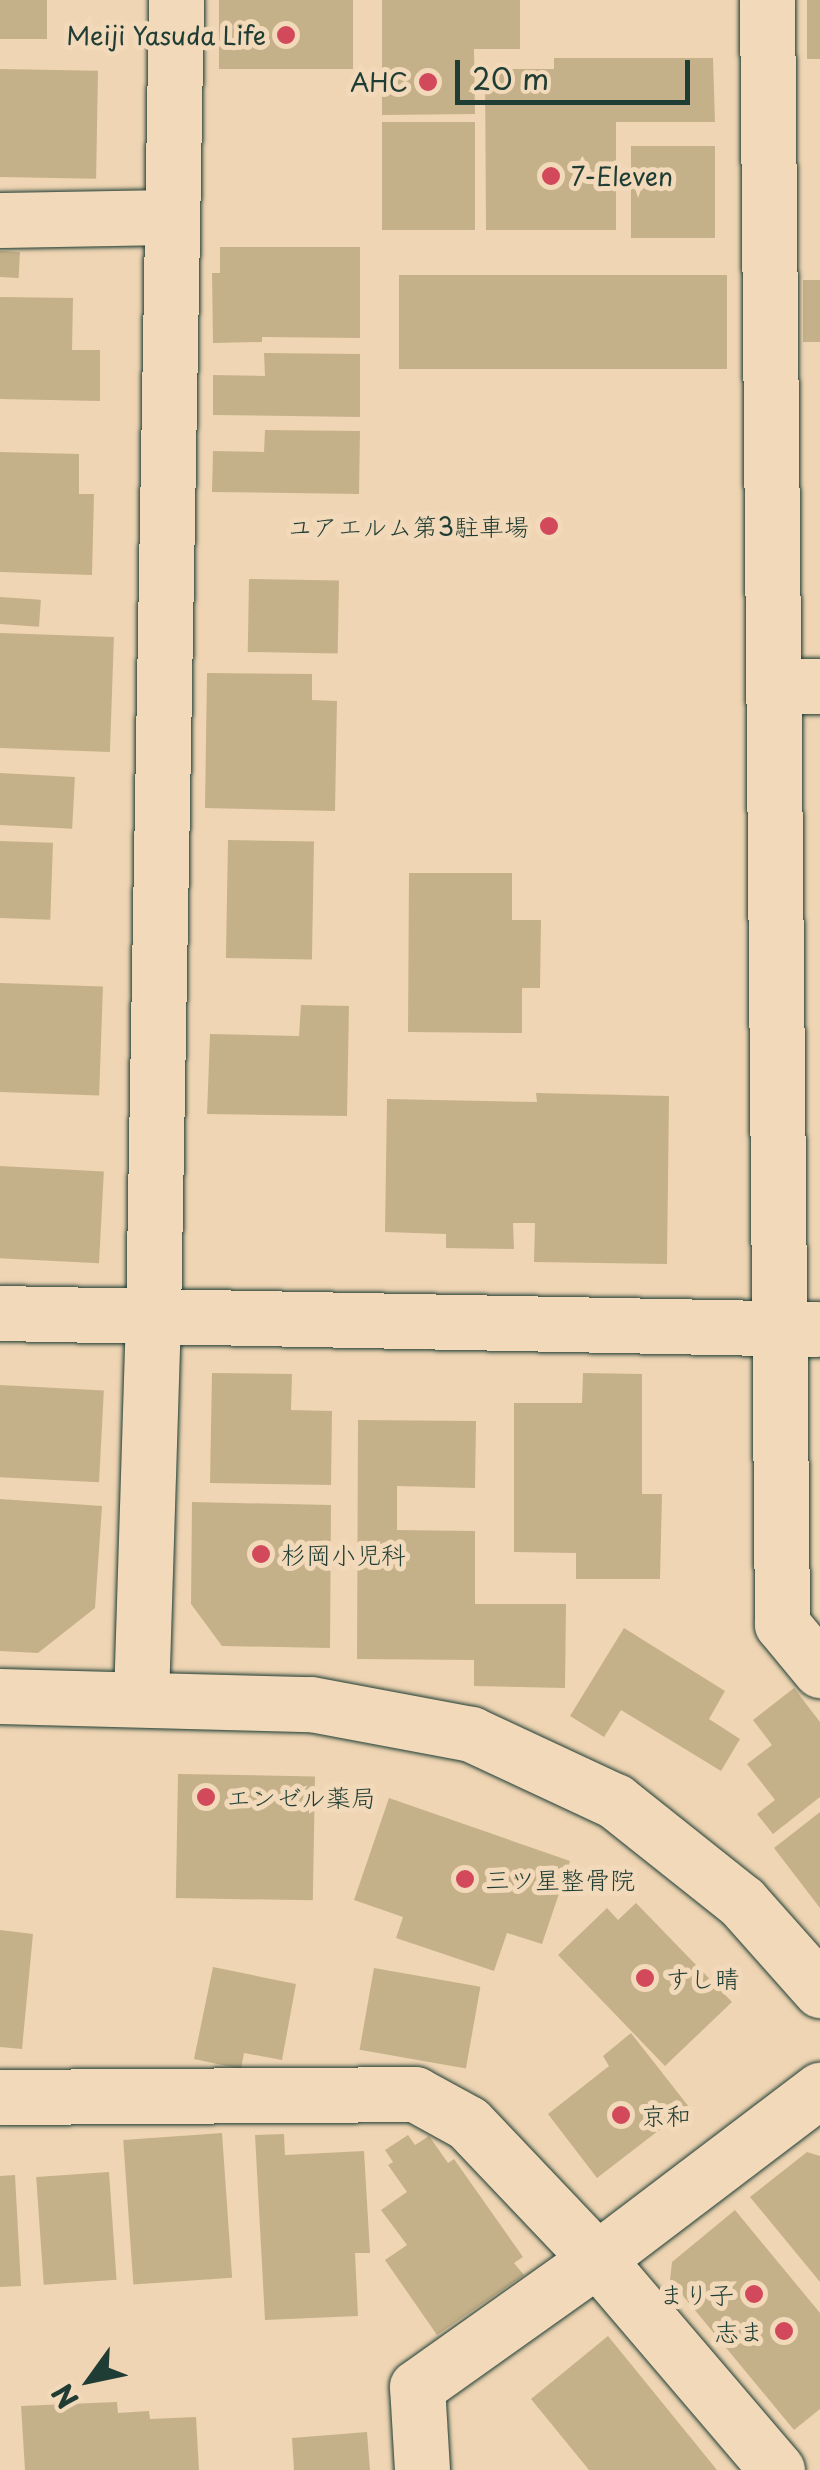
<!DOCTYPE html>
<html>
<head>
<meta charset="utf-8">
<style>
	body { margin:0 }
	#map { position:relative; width:820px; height:2470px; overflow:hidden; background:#efd5b3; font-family:"Playpen Sans","Klee One",sans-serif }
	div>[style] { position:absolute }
	.building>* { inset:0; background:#c5b189; transform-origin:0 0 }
	.roads { filter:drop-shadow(0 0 2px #1f3d34) drop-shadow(0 0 2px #1f3d34) }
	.street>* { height:55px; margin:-27.5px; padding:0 27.5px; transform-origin:27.5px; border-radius:27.5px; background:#f2d9ba }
	.secondary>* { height:55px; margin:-27.5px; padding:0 27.5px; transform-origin:27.5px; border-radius:27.5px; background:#f2d9ba }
	.dots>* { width:28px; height:28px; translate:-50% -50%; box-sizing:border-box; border:5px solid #f2d9ba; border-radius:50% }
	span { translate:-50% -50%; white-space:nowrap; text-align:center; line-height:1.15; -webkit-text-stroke:10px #f2d9ba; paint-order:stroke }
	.poi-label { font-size:25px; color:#1f3d34 }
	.right { translate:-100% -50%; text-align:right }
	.left { translate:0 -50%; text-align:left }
	.north { position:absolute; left:40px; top:2330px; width:100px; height:100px; -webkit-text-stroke:8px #f2d9ba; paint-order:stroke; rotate:237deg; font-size:28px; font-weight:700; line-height:40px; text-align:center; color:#1f3d34 }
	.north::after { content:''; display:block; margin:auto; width:35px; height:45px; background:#1f3d34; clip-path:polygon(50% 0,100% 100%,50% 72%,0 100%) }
	.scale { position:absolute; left:455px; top:60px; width:235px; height:45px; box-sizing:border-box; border:5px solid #1f3d34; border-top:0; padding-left:12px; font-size:30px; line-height:35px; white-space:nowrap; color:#1f3d34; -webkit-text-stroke:8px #f2d9ba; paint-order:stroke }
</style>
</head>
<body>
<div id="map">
	<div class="building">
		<div style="left:0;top:0;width:47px;height:39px"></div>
		<div style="left:219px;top:0;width:134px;height:69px"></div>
		<div style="clip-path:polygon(382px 0,520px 0,520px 49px,474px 49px,475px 114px,382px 115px)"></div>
		<div style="left:807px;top:0;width:13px;height:59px"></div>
		<div style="clip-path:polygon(554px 58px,713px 58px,715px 122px,616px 122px,616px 230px,486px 230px,485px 69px,554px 69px)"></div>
		<div style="left:0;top:69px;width:98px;height:108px;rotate:1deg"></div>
		<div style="left:382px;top:122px;width:93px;height:108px"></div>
		<div style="left:631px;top:146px;width:84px;height:92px"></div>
		<div style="clip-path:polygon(220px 247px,360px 247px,360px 338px,262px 337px,262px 342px,213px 343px,212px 273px,220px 273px)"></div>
		<div style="left:0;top:251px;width:20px;height:26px;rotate:3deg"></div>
		<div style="left:399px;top:275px;width:328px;height:94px"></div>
		<div style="left:820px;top:280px;width:62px;height:17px;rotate:90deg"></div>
		<div style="clip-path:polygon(0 297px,73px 298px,72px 350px,100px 350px,100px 401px,0 399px)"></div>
		<div style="clip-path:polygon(264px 353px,360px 354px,360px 417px,213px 415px,213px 375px,265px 376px)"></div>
		<div style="clip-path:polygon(265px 430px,360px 431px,359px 494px,212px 492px,213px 451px,264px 452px)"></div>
		<div style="clip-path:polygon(0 452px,79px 454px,79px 494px,94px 494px,92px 575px,0 572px)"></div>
		<div style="left:249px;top:579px;width:90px;height:73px;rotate:1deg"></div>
		<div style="left:0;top:597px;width:41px;height:27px;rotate:4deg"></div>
		<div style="left:0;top:633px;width:114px;height:115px;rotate:2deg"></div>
		<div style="clip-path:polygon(207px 673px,312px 674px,312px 700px,337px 701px,335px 811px,205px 808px)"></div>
		<div style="left:0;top:773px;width:75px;height:52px;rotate:3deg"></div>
		<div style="left:228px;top:840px;width:86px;height:118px;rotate:1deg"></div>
		<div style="left:0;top:841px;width:53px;height:77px;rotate:2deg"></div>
		<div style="clip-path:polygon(409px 873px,512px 873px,512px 920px,541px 920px,540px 988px,522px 988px,522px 1033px,408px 1032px)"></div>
		<div style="left:0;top:983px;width:103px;height:109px;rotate:2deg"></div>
		<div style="clip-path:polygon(301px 1005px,349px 1006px,347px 1116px,207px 1114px,210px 1034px,299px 1036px)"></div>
		<div style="clip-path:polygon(536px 1093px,669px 1096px,667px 1264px,534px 1262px,535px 1223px,513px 1223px,514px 1249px,446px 1248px,446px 1234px,385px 1232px,387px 1099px,537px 1102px)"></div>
		<div style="left:0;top:1166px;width:104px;height:92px;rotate:3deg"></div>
		<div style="clip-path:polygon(212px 1373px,292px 1374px,291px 1410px,332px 1411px,331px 1485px,210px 1483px)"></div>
		<div style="clip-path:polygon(583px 1373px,642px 1374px,642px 1494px,662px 1494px,660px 1579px,576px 1579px,576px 1553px,514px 1552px,514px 1403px,582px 1403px)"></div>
		<div style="left:0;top:1385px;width:104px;height:92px;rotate:3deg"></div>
		<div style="clip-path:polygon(358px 1420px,476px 1421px,475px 1488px,397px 1486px,397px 1530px,475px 1531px,475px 1604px,566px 1604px,565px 1688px,474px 1686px,474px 1660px,357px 1659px)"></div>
		<div style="clip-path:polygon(0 1499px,102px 1506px,95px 1608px,38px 1653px,0 1651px)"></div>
		<div style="clip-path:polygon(192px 1502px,331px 1505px,330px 1648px,222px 1646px,191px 1604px)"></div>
		<div style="clip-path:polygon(624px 1628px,725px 1691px,709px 1719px,740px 1739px,721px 1771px,621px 1710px,604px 1737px,570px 1716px)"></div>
		<div style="clip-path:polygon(794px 1688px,820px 1722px,820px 1797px,773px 1834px,757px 1814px,775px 1800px,747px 1764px,772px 1745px,753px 1720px)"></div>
		<div style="left:178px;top:1774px;width:137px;height:124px;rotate:1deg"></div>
		<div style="clip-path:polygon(389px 1798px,570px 1861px,542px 1944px,507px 1933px,494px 1971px,396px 1938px,403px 1917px,354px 1900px)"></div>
		<div style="clip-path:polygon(820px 1812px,820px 1908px,774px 1848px)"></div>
		<div style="clip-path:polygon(636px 1903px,732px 2002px,665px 2066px,558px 1955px,607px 1908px,618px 1920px)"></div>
		<div style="clip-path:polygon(0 1930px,33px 1934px,22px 2049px,0 2047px)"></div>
		<div style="clip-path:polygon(213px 1967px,296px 1984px,282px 2060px,244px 2053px,241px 2069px,194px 2059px)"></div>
		<div style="left:374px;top:1968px;width:108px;height:83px;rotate:10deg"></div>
		<div style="clip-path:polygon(631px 2033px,689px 2107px,597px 2178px,548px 2114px,609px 2066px,603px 2056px)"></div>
		<div style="left:222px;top:2133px;width:145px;height:99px;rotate:86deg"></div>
		<div style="clip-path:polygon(284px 2134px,285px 2155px,364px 2151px,370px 2253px,355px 2253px,358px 2316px,265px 2320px,255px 2135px)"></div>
		<div style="clip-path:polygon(408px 2135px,415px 2145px,429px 2136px,448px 2163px,454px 2159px,523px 2257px,514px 2263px,524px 2275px,437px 2335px,385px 2260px,407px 2245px,381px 2210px,407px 2192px,388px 2165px,393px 2162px,385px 2150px)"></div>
		<div style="clip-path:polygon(807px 2152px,820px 2156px,820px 2282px,750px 2197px)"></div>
		<div style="left:109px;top:2172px;width:108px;height:73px;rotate:86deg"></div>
		<div style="clip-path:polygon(15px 2175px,21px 2286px,0 2287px,0 2176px)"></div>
		<div style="clip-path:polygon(735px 2210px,820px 2313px,820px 2409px,794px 2430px,670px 2280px,672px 2262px)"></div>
		<div style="clip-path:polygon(608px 2336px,717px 2470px,589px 2470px,531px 2399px)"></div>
		<div style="clip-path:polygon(117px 2402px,118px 2413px,149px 2411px,150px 2419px,196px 2417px,199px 2470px,25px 2470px,21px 2406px)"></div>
		<div style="clip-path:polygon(367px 2432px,370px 2470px,294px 2470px,292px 2438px)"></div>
	</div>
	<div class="roads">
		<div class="street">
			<div style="left:767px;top:0;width:1624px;rotate:89.47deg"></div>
			<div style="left:782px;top:1624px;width:60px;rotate:50.4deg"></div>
			<div style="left:0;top:220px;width:169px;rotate:-1deg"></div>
			<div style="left:773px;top:687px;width:47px;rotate:-1.2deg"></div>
			<div style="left:0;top:1313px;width:817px;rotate:1.12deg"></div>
			<div style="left:141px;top:1698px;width:380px;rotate:-88.2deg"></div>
			<div style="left:153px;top:1318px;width:1318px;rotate:-89deg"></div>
			<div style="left:0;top:2097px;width:415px;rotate:-0.4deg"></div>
			<div style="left:415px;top:2094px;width:60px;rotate:28.7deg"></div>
			<div style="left:468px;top:2123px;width:187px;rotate:46.5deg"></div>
			<div style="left:597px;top:2259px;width:277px;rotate:49.5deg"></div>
			<div style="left:422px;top:2470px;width:83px;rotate:-93.4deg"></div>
			<div style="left:417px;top:2387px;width:221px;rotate:-35.4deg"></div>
			<div style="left:597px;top:2259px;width:280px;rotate:-37.2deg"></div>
		</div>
		<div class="secondary">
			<div style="left:0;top:1696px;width:311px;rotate:1.5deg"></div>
			<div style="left:311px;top:1704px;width:163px;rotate:10.6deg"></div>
			<div style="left:471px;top:1734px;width:159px;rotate:25deg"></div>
			<div style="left:615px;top:1801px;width:162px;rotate:38.5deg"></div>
			<div style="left:742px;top:1902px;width:118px;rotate:48.4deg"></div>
		</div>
	</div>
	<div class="dots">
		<div style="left:286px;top:35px;background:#d1495b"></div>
		<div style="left:428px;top:82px;background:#d1495b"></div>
		<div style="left:551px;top:176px;background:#d1495b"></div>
		<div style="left:549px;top:526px;background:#d1495b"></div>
		<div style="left:261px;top:1554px;background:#d1495b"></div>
		<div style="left:206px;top:1797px;background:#d1495b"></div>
		<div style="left:465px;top:1879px;background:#d1495b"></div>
		<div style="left:645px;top:1978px;background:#d1495b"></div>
		<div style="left:621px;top:2115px;background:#d1495b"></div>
		<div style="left:754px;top:2294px;background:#d1495b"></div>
		<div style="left:784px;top:2331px;background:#d1495b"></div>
	</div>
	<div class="poi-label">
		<span class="right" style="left:266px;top:35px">Meiji Yasuda Life</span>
		<span class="right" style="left:408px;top:82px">AHC</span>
		<span class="left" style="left:571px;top:176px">7-Eleven</span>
		<span class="right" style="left:529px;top:526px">ユアエルム第3駐車場</span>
		<span class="left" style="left:281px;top:1554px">杉岡小児科</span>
		<span class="left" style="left:226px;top:1797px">エンゼル薬局</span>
		<span class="left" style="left:485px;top:1879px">三ツ星整骨院</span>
		<span class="left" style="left:665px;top:1978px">すし晴</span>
		<span class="left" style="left:641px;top:2115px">京和</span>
		<span class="right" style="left:734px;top:2294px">まり子</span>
		<span class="right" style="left:764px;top:2331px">志ま</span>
	</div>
	<div class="north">N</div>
	<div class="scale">20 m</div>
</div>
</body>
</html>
